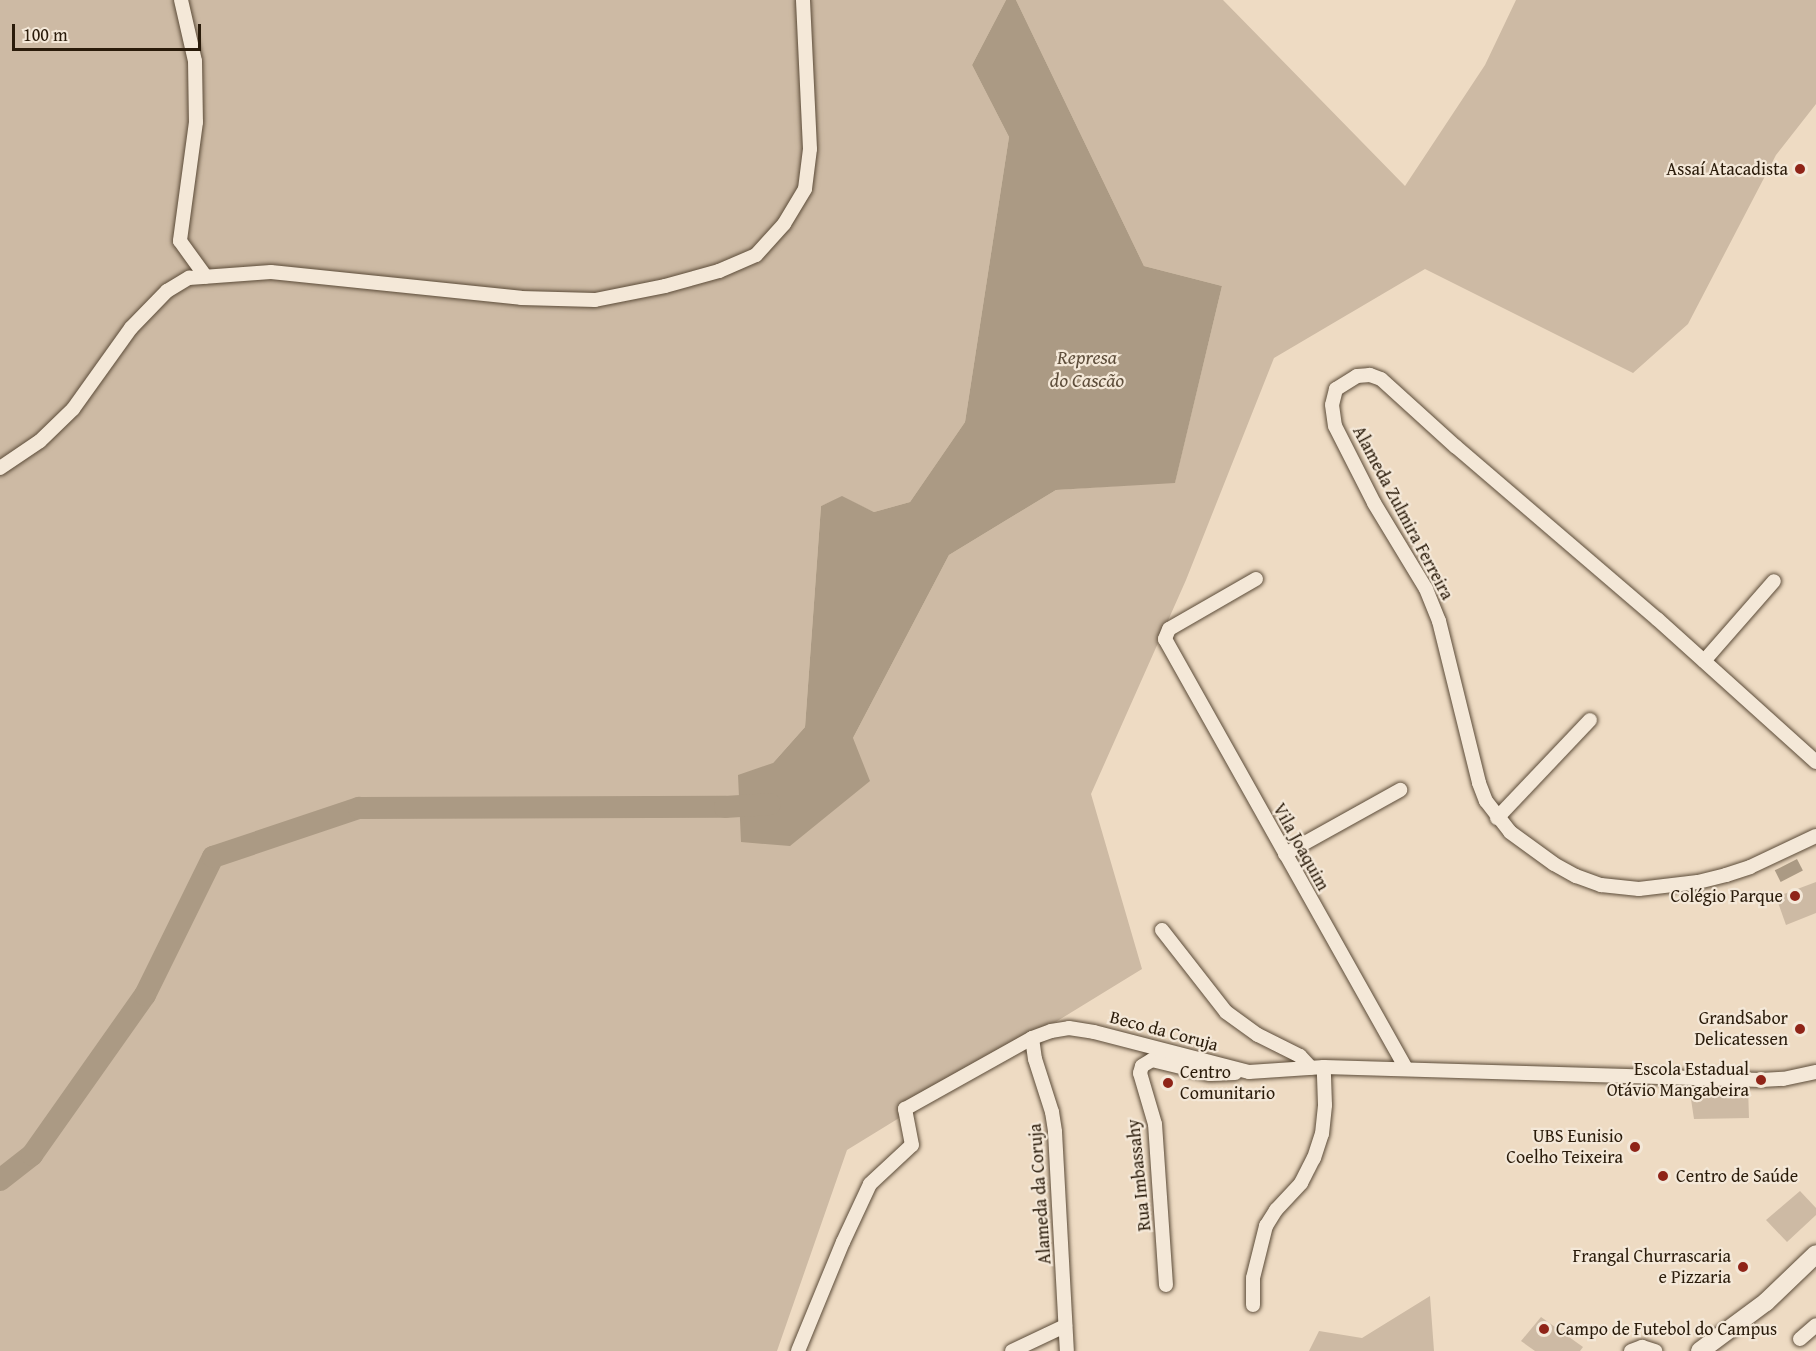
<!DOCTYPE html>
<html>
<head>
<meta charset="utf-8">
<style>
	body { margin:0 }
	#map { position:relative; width:1816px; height:1351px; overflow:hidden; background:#eedbc3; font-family:"Gentium Book Plus",serif }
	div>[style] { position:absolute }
	.green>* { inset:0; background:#cdbaa4 }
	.water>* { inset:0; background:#ab9a84; transform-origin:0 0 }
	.river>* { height:22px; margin:-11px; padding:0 11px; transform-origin:11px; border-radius:11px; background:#ab9a84 }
	.roads { filter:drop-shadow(0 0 2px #5b4b38) drop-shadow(0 0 2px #5b4b38) }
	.street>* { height:14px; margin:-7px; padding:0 7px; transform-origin:7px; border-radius:7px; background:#f4e8d8 }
	.secondary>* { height:18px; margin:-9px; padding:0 9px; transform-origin:9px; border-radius:9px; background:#f4e8d8 }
	.dots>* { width:16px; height:16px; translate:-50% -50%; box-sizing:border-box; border:3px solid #f4e8d8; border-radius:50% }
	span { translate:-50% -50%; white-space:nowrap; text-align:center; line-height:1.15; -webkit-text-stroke:4.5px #f4e8d8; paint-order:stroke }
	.poi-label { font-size:18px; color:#2a1b0a }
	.right { translate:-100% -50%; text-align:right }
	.left { translate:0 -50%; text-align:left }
	.street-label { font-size:18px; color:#2a1b0a }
	.water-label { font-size:20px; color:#5e4e3b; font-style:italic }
	.scale { position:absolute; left:12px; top:24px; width:189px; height:27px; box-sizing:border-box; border:3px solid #2a1b0a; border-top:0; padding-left:8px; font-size:18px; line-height:21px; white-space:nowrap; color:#2a1b0a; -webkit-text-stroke:4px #f4e8d8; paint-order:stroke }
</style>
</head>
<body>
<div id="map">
	<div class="green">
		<div style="clip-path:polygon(0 0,1006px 0,972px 65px,1009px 137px,965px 422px,910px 502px,874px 512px,842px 497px,821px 506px,805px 727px,773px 763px,853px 738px,949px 555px,1056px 490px,1175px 482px,1222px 286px,1144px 266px,1016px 0,1223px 0,1405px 186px,1485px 65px,1516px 0,1816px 0,1816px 104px,1776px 155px,1688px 324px,1633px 373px,1425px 269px,1274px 358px,1186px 580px,1091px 794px,1142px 969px,847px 1150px,777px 1351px,0 1351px)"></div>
		<div style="clip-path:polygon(1816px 882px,1816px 913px,1786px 925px,1776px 897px)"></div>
		<div style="clip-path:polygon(1689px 1086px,1748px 1087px,1749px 1118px,1694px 1119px)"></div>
		<div style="clip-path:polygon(1800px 1191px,1816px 1208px,1816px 1215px,1787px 1242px,1766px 1220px)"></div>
		<div style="clip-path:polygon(1430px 1296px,1434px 1351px,1309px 1351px,1319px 1331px,1362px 1338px)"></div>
		<div style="clip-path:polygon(1541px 1317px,1583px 1347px,1580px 1351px,1535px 1351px,1521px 1341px)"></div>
	</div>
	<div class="water">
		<div style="clip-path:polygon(1006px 0,1016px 0,1144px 266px,1222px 286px,1175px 483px,1056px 490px,949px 555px,853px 738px,870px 781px,790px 846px,741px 842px,738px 775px,773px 763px,805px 727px,821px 506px,842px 496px,874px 512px,910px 502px,965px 422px,1009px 137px,972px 65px)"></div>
		<div style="left:1797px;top:859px;width:13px;height:25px;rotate:63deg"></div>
	</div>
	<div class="river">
		<div style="left:0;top:1180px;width:41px;rotate:-38deg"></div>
		<div style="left:32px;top:1155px;width:196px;rotate:-54.8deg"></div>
		<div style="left:145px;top:995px;width:154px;rotate:-63.8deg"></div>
		<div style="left:213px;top:857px;width:154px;rotate:-18.6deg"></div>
		<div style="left:359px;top:808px;width:366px;rotate:-0.2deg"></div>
		<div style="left:725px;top:807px;width:45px;rotate:-3.8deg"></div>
	</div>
	<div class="roads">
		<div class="street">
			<div style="left:181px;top:0;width:63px;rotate:77.1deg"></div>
			<div style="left:195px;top:61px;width:61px;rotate:89.1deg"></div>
			<div style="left:196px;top:122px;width:120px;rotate:97.7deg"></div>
			<div style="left:180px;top:241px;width:44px;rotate:54.2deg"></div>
			<div style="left:0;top:468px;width:48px;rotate:-34deg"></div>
			<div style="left:40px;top:441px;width:46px;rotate:-44.1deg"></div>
			<div style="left:73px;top:409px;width:100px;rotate:-54.4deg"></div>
			<div style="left:131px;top:328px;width:52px;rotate:-45.8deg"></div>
			<div style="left:167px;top:291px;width:26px;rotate:-31deg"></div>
			<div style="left:189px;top:278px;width:82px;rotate:-4.2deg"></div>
			<div style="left:271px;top:272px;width:251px;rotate:5.9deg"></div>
			<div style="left:521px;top:298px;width:74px;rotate:1.5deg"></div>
			<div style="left:595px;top:300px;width:71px;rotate:-11.3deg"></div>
			<div style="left:665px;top:286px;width:56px;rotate:-15.5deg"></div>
			<div style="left:719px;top:271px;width:40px;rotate:-23.4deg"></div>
			<div style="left:756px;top:255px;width:42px;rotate:-47.9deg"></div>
			<div style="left:784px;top:224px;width:41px;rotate:-59deg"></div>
			<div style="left:805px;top:189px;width:40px;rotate:-82.9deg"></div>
			<div style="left:810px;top:149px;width:149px;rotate:-92.7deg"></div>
			<div style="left:1256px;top:579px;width:100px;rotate:150.1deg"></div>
			<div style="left:1169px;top:629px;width:11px;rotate:112deg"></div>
			<div style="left:1165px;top:639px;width:493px;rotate:60.7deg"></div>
			<div style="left:1704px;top:661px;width:106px;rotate:-48.8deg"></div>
			<div style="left:1816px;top:762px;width:214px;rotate:-138deg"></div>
			<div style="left:1657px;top:619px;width:265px;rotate:-139.4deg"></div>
			<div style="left:1456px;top:447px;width:101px;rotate:-137.8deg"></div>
			<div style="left:1381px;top:379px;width:12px;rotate:-160deg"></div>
			<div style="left:1370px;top:375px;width:13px;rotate:176deg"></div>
			<div style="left:1357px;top:376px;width:25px;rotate:148deg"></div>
			<div style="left:1336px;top:389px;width:16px;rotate:104deg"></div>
			<div style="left:1332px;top:405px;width:21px;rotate:82deg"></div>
			<div style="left:1335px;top:426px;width:86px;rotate:63.1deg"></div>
			<div style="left:1374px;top:503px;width:100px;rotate:58.8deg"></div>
			<div style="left:1426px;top:589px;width:35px;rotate:68deg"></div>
			<div style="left:1439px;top:621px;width:167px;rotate:76.1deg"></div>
			<div style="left:1479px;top:783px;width:19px;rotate:69deg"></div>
			<div style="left:1486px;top:801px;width:39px;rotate:52deg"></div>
			<div style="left:1510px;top:832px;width:54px;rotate:36deg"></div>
			<div style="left:1554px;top:864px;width:25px;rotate:29deg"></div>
			<div style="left:1576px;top:876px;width:27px;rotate:20deg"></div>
			<div style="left:1601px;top:885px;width:38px;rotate:6deg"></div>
			<div style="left:1639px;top:889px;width:59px;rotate:-6.8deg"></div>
			<div style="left:1698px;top:882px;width:29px;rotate:-14deg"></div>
			<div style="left:1726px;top:875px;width:25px;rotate:-18deg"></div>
			<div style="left:1750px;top:867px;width:73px;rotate:-25.2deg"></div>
			<div style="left:1497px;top:818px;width:135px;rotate:-46.5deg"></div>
			<div style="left:1285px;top:854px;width:132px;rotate:-29.1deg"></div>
			<div style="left:1162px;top:930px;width:104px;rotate:52deg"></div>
			<div style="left:1226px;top:1012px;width:39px;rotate:36deg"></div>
			<div style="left:1258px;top:1035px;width:47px;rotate:26.6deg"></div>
			<div style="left:1300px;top:1056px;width:16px;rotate:47deg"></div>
			<div style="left:1032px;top:1038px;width:21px;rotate:82deg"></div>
			<div style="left:1035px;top:1059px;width:56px;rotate:72.2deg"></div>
			<div style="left:1052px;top:1112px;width:20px;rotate:81deg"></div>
			<div style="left:1055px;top:1132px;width:219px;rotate:86.9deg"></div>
			<div style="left:1166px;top:1285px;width:161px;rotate:-93.9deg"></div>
			<div style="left:1155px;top:1124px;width:53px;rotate:-106.4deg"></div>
			<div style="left:1140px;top:1073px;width:7px;rotate:-74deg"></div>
			<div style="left:1142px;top:1066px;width:12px;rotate:-31deg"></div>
			<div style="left:1152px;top:1060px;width:60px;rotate:13.6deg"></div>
			<div style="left:1210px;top:1074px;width:25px;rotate:-2deg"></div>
			<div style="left:1253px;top:1305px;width:27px;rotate:-90deg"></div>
			<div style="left:1253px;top:1278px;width:54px;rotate:-76deg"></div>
			<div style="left:1266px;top:1226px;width:19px;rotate:-58deg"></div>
			<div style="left:1276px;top:1210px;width:37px;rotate:-47deg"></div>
			<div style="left:1301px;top:1183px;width:28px;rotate:-63deg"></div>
			<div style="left:1314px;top:1158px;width:25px;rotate:-72deg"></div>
			<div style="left:1322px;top:1134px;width:29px;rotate:-84deg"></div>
			<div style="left:1325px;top:1105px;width:38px;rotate:-92deg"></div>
			<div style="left:1800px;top:1339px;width:21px;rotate:-41deg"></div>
			<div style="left:798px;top:1351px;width:118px;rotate:-67.6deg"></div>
			<div style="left:843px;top:1242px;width:64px;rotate:-65deg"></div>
			<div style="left:870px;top:1184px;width:57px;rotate:-42.9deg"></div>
			<div style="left:912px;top:1145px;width:37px;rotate:-101deg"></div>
			<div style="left:905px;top:1109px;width:145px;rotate:-29.2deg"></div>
			<div style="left:1032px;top:1038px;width:20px;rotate:-20deg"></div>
			<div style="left:1051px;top:1031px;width:18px;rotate:-9deg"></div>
			<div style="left:1069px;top:1028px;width:25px;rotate:9deg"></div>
			<div style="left:1094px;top:1032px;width:160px;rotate:14.5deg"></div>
			<div style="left:1249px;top:1072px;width:75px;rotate:-3.8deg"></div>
			<div style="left:1324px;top:1067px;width:437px;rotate:1.7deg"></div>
			<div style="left:1761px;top:1080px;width:22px;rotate:-3deg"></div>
			<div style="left:1783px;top:1079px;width:34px;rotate:-12deg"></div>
			<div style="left:1012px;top:1351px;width:59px;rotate:-25.3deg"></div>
			<div style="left:1631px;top:1351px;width:12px;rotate:-20deg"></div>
			<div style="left:1642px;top:1347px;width:14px;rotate:17deg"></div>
		</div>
		<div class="secondary">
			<div style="left:1700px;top:1351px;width:82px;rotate:-36.6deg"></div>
			<div style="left:1766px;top:1302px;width:69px;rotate:-43.8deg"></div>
		</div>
	</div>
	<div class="dots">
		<div style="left:1800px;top:169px;background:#8f2418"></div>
		<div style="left:1795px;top:896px;background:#8f2418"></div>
		<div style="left:1800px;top:1029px;background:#8f2418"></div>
		<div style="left:1761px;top:1080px;background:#8f2418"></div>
		<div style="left:1168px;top:1083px;background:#8f2418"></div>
		<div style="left:1635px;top:1147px;background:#8f2418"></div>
		<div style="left:1663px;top:1176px;background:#8f2418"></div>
		<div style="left:1743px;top:1267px;background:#8f2418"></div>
		<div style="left:1544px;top:1329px;background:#8f2418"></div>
	</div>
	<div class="poi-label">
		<span class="right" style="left:1788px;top:169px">Assaí Atacadista</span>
		<span class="right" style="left:1783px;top:896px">Colégio Parque</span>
		<span class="right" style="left:1788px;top:1029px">GrandSabor<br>Delicatessen</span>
		<span class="right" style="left:1749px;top:1080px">Escola Estadual<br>Otávio Mangabeira</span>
		<span class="left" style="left:1180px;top:1083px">Centro<br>Comunitario</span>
		<span class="right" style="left:1623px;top:1147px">UBS Eunisio<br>Coelho Teixeira</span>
		<span class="left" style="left:1676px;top:1176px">Centro de Saúde</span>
		<span class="right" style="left:1731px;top:1267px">Frangal Churrascaria<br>e Pizzaria</span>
		<span class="left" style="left:1556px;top:1329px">Campo de Futebol do Campus</span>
	</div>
	<div class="street-label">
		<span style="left:1403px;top:513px;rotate:62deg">Alameda Zulmira Ferreira</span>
		<span style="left:1301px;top:847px;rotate:61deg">Vila Joaquim</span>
		<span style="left:1164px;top:1031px;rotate:15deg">Beco da Coruja</span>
		<span style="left:1139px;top:1175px;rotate:-96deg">Rua Imbassahy</span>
		<span style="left:1040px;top:1194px;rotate:-94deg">Alameda da Coruja</span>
	</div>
	<div class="water-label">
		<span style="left:1087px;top:368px">Represa<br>do Cascão</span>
	</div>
	<div class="scale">100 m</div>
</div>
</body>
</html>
